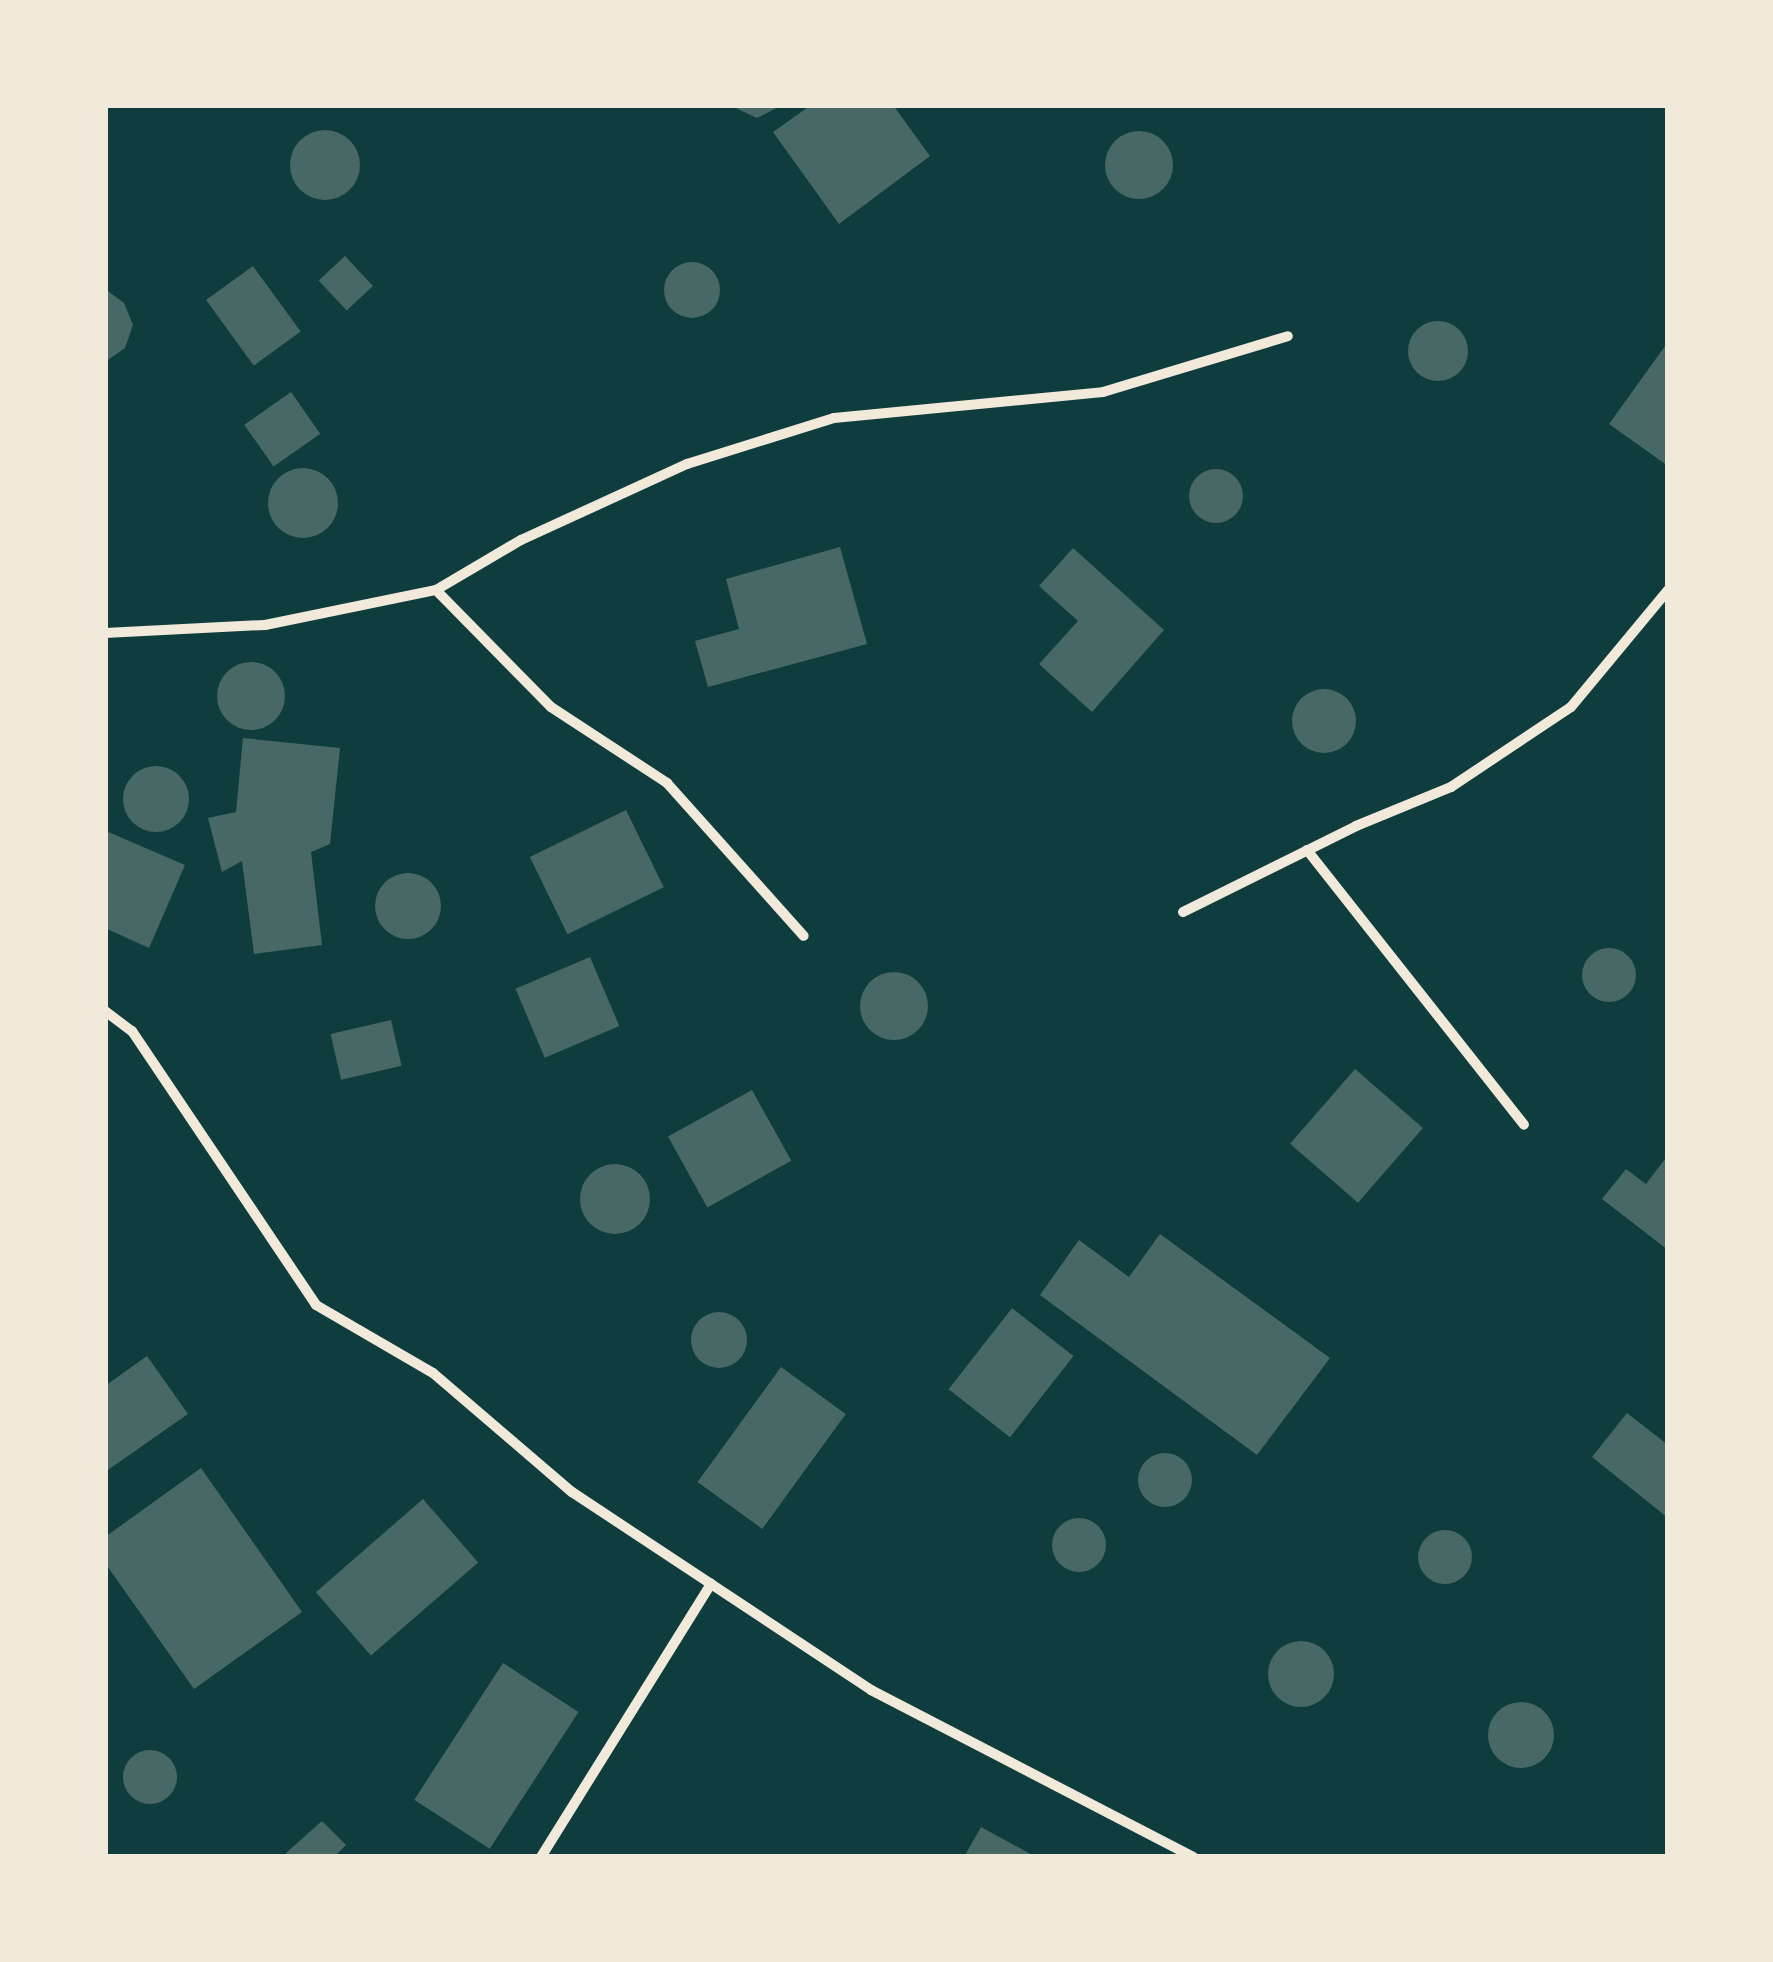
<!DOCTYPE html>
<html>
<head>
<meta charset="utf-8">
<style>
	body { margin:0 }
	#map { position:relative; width:1773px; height:1962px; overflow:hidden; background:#0f3d3e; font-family:"Fira Sans",sans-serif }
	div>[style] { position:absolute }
	.building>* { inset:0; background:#486865; transform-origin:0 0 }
	.round { border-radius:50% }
	.minor>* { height:10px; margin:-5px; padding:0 5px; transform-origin:5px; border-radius:5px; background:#f1e9da }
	span { translate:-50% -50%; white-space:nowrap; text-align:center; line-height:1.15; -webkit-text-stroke:8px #f1e9da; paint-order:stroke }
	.frame { position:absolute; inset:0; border:108px solid #f1e9da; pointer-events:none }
</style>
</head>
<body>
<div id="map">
	<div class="building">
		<div style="clip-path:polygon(729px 105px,782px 105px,757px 118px)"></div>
		<div style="clip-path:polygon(811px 105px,893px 105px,930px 156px,839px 224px,773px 132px)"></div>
		<div class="round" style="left:290px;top:130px;width:70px;height:70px"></div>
		<div class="round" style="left:1105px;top:131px;width:68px;height:68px"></div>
		<div style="left:345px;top:256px;width:41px;height:36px;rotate:47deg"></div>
		<div class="round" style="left:664px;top:262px;width:56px;height:56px"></div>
		<div style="left:253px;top:266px;width:81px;height:58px;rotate:54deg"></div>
		<div style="clip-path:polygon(105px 289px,124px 303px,133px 325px,125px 348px,105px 362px)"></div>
		<div class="round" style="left:1408px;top:321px;width:60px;height:60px"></div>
		<div style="clip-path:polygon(1668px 342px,1668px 466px,1609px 424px)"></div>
		<div style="left:291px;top:392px;width:51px;height:57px;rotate:55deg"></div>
		<div class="round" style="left:268px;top:468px;width:70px;height:70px"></div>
		<div class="round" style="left:1189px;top:469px;width:54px;height:54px"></div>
		<div style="clip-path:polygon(840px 547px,867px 644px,708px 687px,695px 641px,739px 629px,726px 579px)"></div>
		<div style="clip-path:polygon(1073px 548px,1164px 630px,1092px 712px,1039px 664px,1078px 621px,1039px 586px)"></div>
		<div class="round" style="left:217px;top:662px;width:68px;height:68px"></div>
		<div class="round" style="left:1292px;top:689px;width:64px;height:64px"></div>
		<div style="clip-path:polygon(243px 738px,340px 748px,330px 844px,311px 852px,322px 945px,254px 954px,242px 861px,222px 872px,208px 818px,236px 812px)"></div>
		<div class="round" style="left:123px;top:766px;width:66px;height:66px"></div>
		<div style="left:626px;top:810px;width:86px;height:107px;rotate:64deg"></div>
		<div style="clip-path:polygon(106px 831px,185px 865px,149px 948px,105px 928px)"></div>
		<div class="round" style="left:375px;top:873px;width:66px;height:66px"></div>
		<div class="round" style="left:1582px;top:948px;width:54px;height:54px"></div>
		<div style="left:590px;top:957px;width:75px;height:81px;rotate:67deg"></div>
		<div class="round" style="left:860px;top:972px;width:68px;height:68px"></div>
		<div style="left:391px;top:1020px;width:47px;height:62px;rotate:77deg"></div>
		<div style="left:1355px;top:1069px;width:90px;height:99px;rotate:41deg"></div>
		<div style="left:752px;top:1090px;width:81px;height:96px;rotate:61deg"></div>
		<div style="clip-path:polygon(1668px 1155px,1668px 1250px,1602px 1199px,1626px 1169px,1646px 1184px)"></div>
		<div class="round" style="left:580px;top:1164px;width:70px;height:70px"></div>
		<div style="clip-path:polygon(1160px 1234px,1330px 1358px,1257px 1455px,1040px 1295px,1079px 1240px,1129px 1277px)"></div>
		<div style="left:1012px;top:1308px;width:78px;height:103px;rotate:38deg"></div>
		<div class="round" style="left:691px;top:1312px;width:56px;height:56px"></div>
		<div style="clip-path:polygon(147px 1356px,188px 1414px,105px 1472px,105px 1386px)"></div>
		<div style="left:781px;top:1367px;width:80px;height:142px;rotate:36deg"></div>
		<div style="clip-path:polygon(1627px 1413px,1668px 1445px,1668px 1518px,1592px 1457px)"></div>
		<div class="round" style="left:1138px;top:1453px;width:54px;height:54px"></div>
		<div style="clip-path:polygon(201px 1468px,302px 1612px,194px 1689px,105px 1563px,105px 1537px)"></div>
		<div style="left:423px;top:1499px;width:84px;height:142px;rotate:49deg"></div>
		<div class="round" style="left:1052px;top:1518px;width:54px;height:54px"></div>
		<div class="round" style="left:1418px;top:1530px;width:54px;height:54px"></div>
		<div class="round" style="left:1268px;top:1641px;width:66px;height:66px"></div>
		<div style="left:503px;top:1663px;width:90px;height:163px;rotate:33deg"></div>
		<div class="round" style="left:1488px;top:1702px;width:66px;height:66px"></div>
		<div class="round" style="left:123px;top:1750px;width:54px;height:54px"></div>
		<div style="clip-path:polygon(322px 1821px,346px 1845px,334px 1857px,290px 1857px,286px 1853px)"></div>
		<div style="clip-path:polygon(981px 1827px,1036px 1857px,964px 1857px)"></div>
	</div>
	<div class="minor">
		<div style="left:436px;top:590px;width:164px;rotate:45.5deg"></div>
		<div style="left:551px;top:707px;width:139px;rotate:33.2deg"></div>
		<div style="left:667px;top:783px;width:205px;rotate:48.2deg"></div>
		<div style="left:105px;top:633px;width:160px;rotate:-2.9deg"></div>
		<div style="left:265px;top:625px;width:175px;rotate:-11.6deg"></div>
		<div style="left:436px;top:590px;width:99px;rotate:-30.5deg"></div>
		<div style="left:521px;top:540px;width:183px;rotate:-24.6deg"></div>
		<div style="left:687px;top:464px;width:154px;rotate:-17.4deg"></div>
		<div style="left:834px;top:418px;width:270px;rotate:-5.5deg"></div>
		<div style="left:1103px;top:392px;width:193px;rotate:-16.8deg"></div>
		<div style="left:1307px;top:850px;width:350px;rotate:51.7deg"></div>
		<div style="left:1183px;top:912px;width:193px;rotate:-26.4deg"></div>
		<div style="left:1356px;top:826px;width:103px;rotate:-22.3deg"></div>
		<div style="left:1451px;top:787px;width:144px;rotate:-33.7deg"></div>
		<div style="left:1571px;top:707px;width:152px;rotate:-50.3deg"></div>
		<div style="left:105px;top:1011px;width:34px;rotate:37deg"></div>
		<div style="left:132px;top:1031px;width:330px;rotate:56.1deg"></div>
		<div style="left:316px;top:1305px;width:135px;rotate:30.2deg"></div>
		<div style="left:433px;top:1373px;width:183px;rotate:40.6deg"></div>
		<div style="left:572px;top:1492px;width:359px;rotate:33.5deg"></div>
		<div style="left:871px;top:1690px;width:363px;rotate:27.4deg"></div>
		<div style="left:541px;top:1857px;width:322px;rotate:-58.1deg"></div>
	</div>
	<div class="frame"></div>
</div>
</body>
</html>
